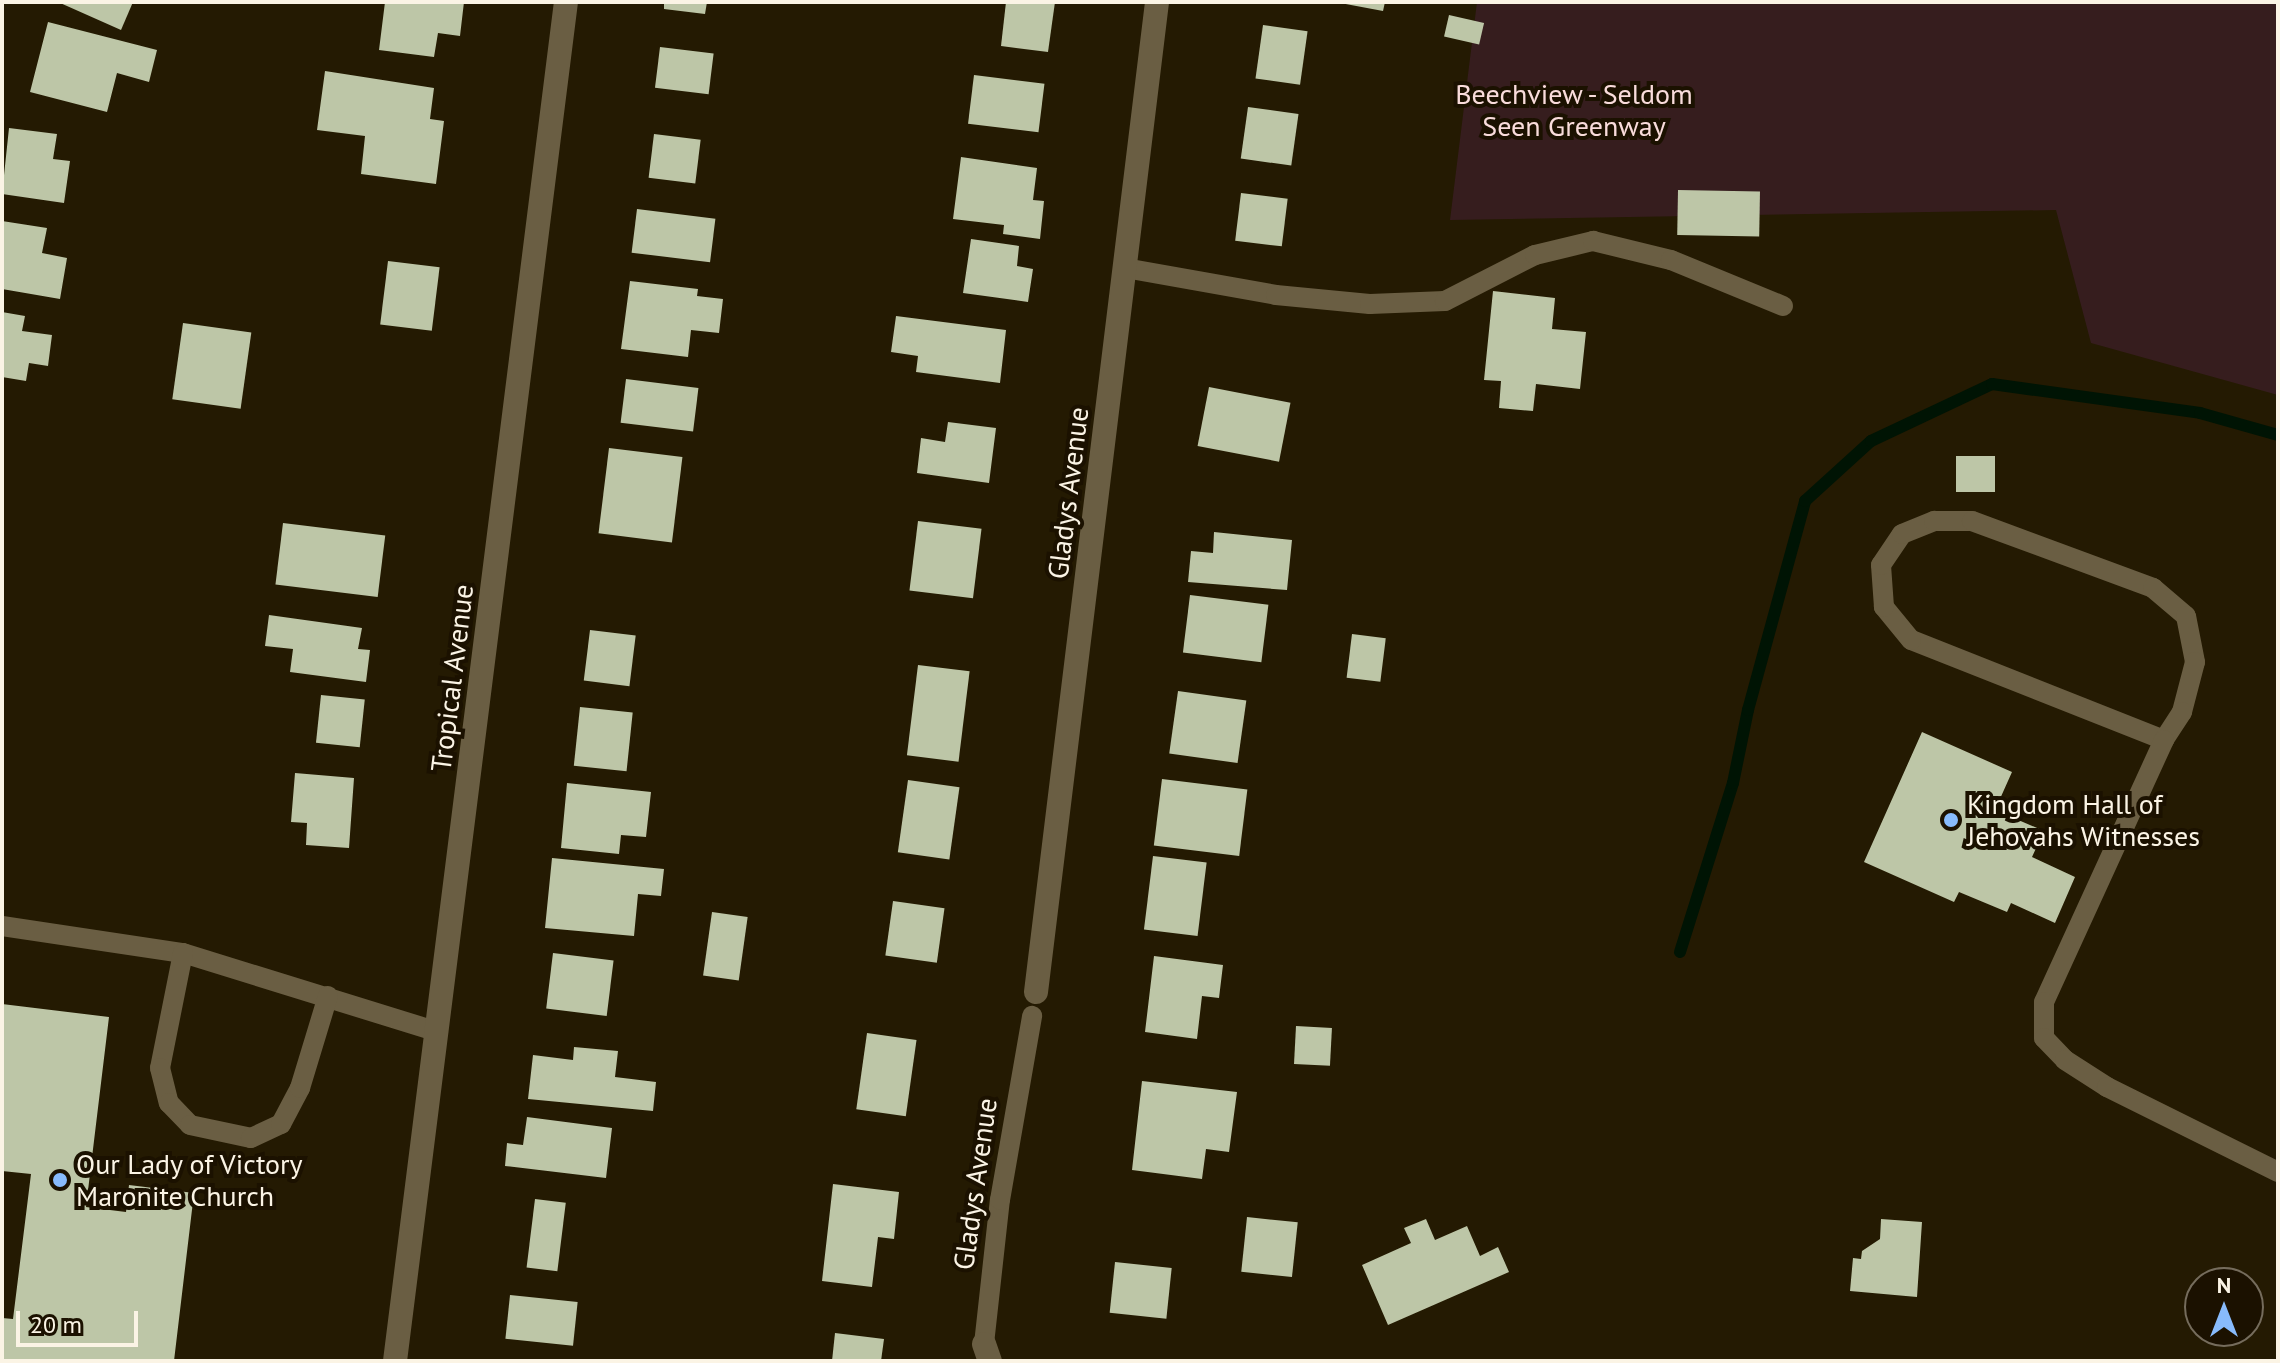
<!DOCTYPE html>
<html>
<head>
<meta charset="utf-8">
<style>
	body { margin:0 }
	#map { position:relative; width:2280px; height:1363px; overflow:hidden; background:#241a02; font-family:"PT Sans",sans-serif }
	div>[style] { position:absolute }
	.green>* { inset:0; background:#361d1e }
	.stream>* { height:12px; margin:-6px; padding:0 6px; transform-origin:6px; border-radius:6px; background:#001404 }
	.building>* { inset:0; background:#bdc6a7; transform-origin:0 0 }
	.service>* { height:20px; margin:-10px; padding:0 10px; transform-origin:10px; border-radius:10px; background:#6a5e43 }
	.minor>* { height:24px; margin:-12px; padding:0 12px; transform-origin:12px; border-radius:12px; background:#6a5e43 }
	.dots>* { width:22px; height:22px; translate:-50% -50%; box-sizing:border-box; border:4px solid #1b1100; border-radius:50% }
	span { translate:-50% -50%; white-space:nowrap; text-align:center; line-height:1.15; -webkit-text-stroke:8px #1b1100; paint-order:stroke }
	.park-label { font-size:28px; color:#f9dcdb }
	.street-label { font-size:28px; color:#fbf4e5 }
	.poi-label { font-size:28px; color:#fbf4e5 }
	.left { translate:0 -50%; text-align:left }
	.frame { position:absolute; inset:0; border:4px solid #fbf4e5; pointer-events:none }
	.north { position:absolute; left:2184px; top:1267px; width:80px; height:80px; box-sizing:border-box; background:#1b1100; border:2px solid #756c5c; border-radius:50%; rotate:0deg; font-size:22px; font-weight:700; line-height:32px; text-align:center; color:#fbf4e5 }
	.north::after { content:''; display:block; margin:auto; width:28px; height:36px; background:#88bbfc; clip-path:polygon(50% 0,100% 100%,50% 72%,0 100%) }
	.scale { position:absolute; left:16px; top:1311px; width:122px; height:36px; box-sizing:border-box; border:4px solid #fbf4e5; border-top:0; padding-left:10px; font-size:24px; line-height:28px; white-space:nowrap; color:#fbf4e5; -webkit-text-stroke:6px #1b1100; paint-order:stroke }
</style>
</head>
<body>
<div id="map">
	<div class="green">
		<div style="clip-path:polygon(1477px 2px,2278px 2px,2278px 395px,2091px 343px,2056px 210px,1450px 220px)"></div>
	</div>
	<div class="stream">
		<div style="left:1680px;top:952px;width:177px;rotate:-72.6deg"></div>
		<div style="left:1733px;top:783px;width:75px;rotate:-78.4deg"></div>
		<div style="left:1748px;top:710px;width:217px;rotate:-74.7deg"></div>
		<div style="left:1805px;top:501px;width:89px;rotate:-42.3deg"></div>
		<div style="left:1871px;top:441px;width:134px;rotate:-25.2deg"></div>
		<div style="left:1992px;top:384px;width:210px;rotate:7.9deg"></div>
		<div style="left:2200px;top:413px;width:81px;rotate:15.8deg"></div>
	</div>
	<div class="building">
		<div style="clip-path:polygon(58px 2px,133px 2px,121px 30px)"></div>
		<div style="clip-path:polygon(385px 2px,464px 2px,460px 36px,438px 33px,434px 57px,379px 50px)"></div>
		<div style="clip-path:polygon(664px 2px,707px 2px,705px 14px,664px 9px)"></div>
		<div style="clip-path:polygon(1006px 2px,1055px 2px,1048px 52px,1001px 46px)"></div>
		<div style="clip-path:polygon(1335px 2px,1385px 2px,1383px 11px)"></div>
		<div style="left:1449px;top:15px;width:36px;height:22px;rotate:13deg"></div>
		<div style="clip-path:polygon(48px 22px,157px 50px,149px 82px,117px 73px,107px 112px,30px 92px)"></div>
		<div style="left:1263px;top:25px;width:45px;height:54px;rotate:8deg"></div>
		<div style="left:660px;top:47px;width:54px;height:41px;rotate:7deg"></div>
		<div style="clip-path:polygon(325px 71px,434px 88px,430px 119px,444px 121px,436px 184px,361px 174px,365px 136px,317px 130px)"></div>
		<div style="left:974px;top:75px;width:71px;height:49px;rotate:7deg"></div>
		<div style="left:1248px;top:107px;width:51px;height:52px;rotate:8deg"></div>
		<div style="clip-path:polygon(9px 128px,57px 134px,53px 159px,70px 161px,64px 203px,2px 194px)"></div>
		<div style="left:654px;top:134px;width:47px;height:44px;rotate:7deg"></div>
		<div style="clip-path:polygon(961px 157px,1037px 168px,1033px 200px,1044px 201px,1040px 239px,1003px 234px,1004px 225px,953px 219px)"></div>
		<div style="left:1678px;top:190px;width:82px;height:45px;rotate:1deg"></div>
		<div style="left:1241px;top:193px;width:47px;height:48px;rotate:7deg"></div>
		<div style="left:637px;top:209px;width:79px;height:44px;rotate:7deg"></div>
		<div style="clip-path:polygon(2px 221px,47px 228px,42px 253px,67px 258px,60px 299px,2px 289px)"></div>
		<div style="clip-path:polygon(971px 239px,1019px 246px,1017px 266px,1033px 269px,1028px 302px,963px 293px)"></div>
		<div style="left:388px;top:261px;width:52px;height:64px;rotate:7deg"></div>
		<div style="clip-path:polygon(630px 281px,698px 289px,697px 296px,723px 299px,719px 333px,691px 330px,688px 357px,621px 349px)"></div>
		<div style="clip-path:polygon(1493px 291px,1555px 298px,1552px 329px,1586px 332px,1580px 389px,1536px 384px,1533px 411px,1499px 408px,1501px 381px,1484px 380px)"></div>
		<div style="clip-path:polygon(2px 312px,25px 316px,22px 331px,52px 335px,48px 366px,29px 363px,26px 381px,2px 377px)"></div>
		<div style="clip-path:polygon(896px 316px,1006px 330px,1000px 383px,916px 372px,918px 356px,891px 352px)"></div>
		<div style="left:183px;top:323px;width:69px;height:77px;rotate:8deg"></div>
		<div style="left:626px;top:379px;width:73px;height:44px;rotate:7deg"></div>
		<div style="left:1209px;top:387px;width:83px;height:60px;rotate:11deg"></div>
		<div style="clip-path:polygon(948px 422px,996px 428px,989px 483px,917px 473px,921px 438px,945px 442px)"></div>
		<div style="left:609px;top:448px;width:74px;height:86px;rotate:7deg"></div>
		<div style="left:1956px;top:456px;width:39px;height:36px"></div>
		<div style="left:918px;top:521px;width:64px;height:70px;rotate:7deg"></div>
		<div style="left:283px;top:523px;width:103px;height:62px;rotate:7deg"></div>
		<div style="clip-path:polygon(1214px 532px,1292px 540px,1287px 590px,1188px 582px,1191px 551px,1213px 553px)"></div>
		<div style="left:1190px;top:595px;width:79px;height:58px;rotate:7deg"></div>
		<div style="clip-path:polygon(269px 615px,362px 628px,358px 649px,370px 650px,366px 682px,290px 672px,293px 649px,265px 646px)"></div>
		<div style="left:590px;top:630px;width:46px;height:51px;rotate:7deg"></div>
		<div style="left:1352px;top:634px;width:34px;height:44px;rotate:7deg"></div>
		<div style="left:918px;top:665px;width:52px;height:91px;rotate:7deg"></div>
		<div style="left:1178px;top:691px;width:69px;height:63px;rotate:8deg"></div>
		<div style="left:321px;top:695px;width:44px;height:48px;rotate:6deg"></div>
		<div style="left:580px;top:707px;width:53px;height:59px;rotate:6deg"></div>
		<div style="clip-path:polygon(1922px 732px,2012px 772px,1995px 810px,2044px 831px,2032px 857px,2075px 877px,2055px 923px,2011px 903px,2007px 912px,1959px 892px,1954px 902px,1864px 862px)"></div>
		<div style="clip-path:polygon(295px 773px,354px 778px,349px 848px,306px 845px,307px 823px,291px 822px)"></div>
		<div style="left:1162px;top:779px;width:86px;height:67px;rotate:7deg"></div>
		<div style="left:908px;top:780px;width:52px;height:73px;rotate:8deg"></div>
		<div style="clip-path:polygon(567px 783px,651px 792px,646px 837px,621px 835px,619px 854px,561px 848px)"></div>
		<div style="left:1153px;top:856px;width:54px;height:74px;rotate:7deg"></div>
		<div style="clip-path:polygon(552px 858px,664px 869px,661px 896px,638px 894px,634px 936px,545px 928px)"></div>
		<div style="left:893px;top:901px;width:52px;height:55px;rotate:8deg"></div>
		<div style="left:712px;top:912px;width:36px;height:64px;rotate:8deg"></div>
		<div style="left:553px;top:953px;width:61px;height:56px;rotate:7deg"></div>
		<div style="clip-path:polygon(1154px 956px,1223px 965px,1219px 998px,1202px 996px,1197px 1039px,1145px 1032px)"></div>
		<div style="clip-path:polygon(2px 1004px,109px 1017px,86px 1207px,126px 1212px,129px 1185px,194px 1193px,174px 1361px,2px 1361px,2px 1318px,13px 1319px,31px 1174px,2px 1171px)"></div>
		<div style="left:1296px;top:1026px;width:36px;height:38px;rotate:3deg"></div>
		<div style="left:867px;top:1033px;width:50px;height:77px;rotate:8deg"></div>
		<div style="clip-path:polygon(574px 1047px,618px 1051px,615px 1077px,656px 1082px,653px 1111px,528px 1099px,533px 1055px,573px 1060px)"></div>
		<div style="clip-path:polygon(1142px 1081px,1237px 1092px,1229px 1152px,1206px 1149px,1202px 1179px,1132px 1170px)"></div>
		<div style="clip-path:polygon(527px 1117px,612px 1128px,606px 1178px,505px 1166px,507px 1143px,523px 1145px)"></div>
		<div style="clip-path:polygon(833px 1184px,899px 1192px,894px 1239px,878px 1237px,872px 1287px,822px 1281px)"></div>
		<div style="left:535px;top:1199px;width:31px;height:69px;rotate:7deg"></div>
		<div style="left:1247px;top:1217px;width:51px;height:55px;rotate:6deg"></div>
		<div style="clip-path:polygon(1426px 1219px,1435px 1240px,1467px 1226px,1480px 1256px,1498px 1247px,1509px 1272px,1388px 1325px,1362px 1265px,1411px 1243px,1404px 1228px)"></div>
		<div style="clip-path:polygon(1881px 1219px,1922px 1222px,1917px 1297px,1850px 1291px,1853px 1258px,1861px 1259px,1862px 1251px,1880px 1239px)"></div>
		<div style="left:1115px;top:1262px;width:57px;height:51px;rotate:6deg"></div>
		<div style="left:510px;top:1295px;width:68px;height:44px;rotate:6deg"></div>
		<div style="clip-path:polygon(835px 1333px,884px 1339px,881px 1361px,832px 1361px)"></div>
	</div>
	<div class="service">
		<div style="left:1125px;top:268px;width:153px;rotate:10.1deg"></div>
		<div style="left:1276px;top:295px;width:94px;rotate:5.5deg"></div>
		<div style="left:1370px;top:304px;width:75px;rotate:-2.3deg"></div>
		<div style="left:1445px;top:301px;width:101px;rotate:-27.1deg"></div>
		<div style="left:1535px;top:255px;width:60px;rotate:-13.6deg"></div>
		<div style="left:1593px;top:241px;width:80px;rotate:13.7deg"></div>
		<div style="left:1671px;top:260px;width:121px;rotate:22.3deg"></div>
		<div style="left:2164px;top:740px;width:272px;rotate:-158.4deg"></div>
		<div style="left:1911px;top:640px;width:43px;rotate:-129.3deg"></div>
		<div style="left:1884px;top:607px;width:42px;rotate:-94.1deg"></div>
		<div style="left:1881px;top:565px;width:37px;rotate:-56deg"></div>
		<div style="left:1902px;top:534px;width:35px;rotate:-22deg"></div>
		<div style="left:1934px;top:521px;width:38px"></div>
		<div style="left:1972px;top:521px;width:193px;rotate:20.3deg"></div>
		<div style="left:2153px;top:588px;width:43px;rotate:40.3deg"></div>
		<div style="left:2186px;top:616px;width:47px;rotate:78.9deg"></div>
		<div style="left:2195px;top:662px;width:52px;rotate:104.6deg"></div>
		<div style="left:2182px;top:712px;width:33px;rotate:123deg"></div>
		<div style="left:2164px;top:740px;width:288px;rotate:114.6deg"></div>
		<div style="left:2044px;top:1002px;width:36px;rotate:90deg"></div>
		<div style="left:2044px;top:1038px;width:30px;rotate:46deg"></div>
		<div style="left:2065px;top:1060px;width:50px;rotate:32.7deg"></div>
		<div style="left:2107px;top:1087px;width:191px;rotate:26.4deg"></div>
		<div style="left:2px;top:926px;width:183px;rotate:8.5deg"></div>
		<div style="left:183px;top:953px;width:267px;rotate:17.2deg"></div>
		<div style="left:183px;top:953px;width:117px;rotate:101.3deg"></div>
		<div style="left:160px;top:1068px;width:36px;rotate:76deg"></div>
		<div style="left:169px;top:1103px;width:30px;rotate:46deg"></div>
		<div style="left:190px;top:1125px;width:62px;rotate:12deg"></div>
		<div style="left:251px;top:1138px;width:33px;rotate:-25deg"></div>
		<div style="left:281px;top:1124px;width:41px;rotate:-62.2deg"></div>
		<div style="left:300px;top:1088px;width:96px;rotate:-73.1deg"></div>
		<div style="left:984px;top:1344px;width:145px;rotate:-83.7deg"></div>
		<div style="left:1000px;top:1200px;width:187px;rotate:-80.1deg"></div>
	</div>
	<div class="minor">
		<div style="left:1036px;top:992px;width:997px;rotate:-83.03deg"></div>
		<div style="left:984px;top:1344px;width:18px;rotate:71deg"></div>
		<div style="left:395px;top:1361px;width:1370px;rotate:-82.83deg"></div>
	</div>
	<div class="dots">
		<div style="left:1951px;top:820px;background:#88bbfc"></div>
		<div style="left:60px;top:1180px;background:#88bbfc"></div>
	</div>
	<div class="park-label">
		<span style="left:1574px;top:110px">Beechview - Seldom<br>Seen Greenway</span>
	</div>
	<div class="street-label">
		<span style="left:1068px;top:493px;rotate:-83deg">Gladys Avenue</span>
		<span style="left:452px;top:678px;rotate:-83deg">Tropical Avenue</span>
		<span style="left:975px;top:1184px;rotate:-82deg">Gladys Avenue</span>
	</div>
	<div class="poi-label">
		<span class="left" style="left:1967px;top:820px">Kingdom Hall of<br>Jehovahs Witnesses</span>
		<span class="left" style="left:76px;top:1180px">Our Lady of Victory<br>Maronite Church</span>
	</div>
	<div class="frame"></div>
	<div class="north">N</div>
	<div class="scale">20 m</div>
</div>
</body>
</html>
